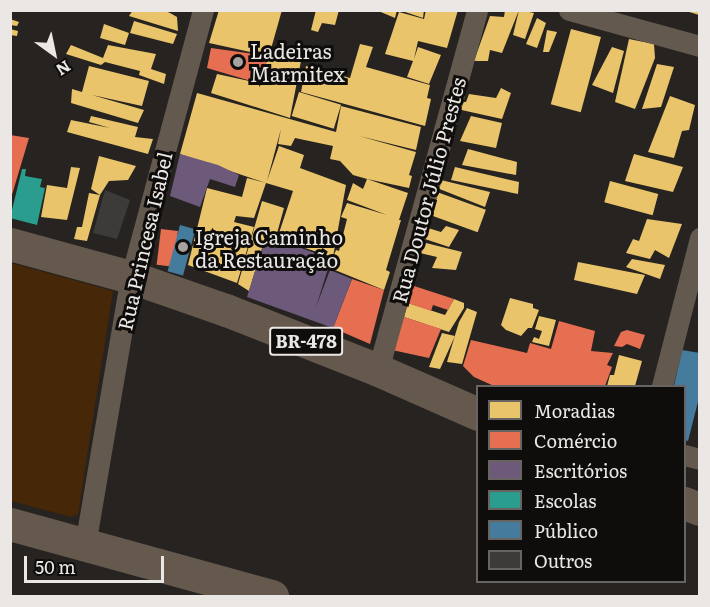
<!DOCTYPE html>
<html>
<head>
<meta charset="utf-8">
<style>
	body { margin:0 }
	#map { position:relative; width:710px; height:607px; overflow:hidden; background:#262321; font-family:Literata,serif }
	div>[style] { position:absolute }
	.green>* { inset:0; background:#462707 }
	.homes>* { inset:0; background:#e9c46a; transform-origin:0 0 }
	.shops>* { inset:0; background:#e76f51; transform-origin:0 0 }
	.offices>* { inset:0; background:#6d597a }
	.schools>* { inset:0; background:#2a9d8f }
	.public>* { inset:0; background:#457b9d; transform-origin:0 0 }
	.building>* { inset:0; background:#3d3b39 }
	.minor>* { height:21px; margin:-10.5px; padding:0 10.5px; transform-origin:10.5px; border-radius:10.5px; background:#64594f }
	.primary>* { height:33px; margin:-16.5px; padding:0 16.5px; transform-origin:16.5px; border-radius:16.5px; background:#65594e }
	.dots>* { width:16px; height:16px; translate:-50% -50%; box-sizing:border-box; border:3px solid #0f0d0b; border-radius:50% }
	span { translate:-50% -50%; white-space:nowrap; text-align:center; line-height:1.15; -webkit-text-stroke:6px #0f0d0b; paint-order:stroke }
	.shield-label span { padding:2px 4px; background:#0f0d0b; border:2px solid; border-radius:4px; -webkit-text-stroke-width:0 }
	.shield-label { font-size:18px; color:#ebe7e4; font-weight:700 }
	.poi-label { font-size:20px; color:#ebe7e4 }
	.left { translate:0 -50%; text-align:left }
	.street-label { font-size:20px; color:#ebe7e4 }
	.frame { position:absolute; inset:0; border:12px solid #ebe7e4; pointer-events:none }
	.legend { position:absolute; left:476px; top:385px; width:210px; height:198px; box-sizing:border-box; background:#0f0d0b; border:2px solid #676462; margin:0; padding:8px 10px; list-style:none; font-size:18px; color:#ebe7e4 }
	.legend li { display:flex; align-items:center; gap:12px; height:30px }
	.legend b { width:30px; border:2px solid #676462 }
	.north { position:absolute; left:24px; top:24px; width:60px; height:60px; -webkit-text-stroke:4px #0f0d0b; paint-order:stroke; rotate:147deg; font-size:16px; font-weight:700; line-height:24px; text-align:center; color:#ebe7e4 }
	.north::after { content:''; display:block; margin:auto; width:21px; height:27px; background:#ebe7e4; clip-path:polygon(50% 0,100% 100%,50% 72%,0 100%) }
	.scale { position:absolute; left:24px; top:556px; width:140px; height:27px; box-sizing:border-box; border:3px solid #ebe7e4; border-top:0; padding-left:8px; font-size:18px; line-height:21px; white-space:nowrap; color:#ebe7e4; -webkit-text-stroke:4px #0f0d0b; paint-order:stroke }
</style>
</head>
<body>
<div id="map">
	<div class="green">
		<div style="clip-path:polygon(11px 263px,113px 291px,78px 514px,71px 517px,11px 501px)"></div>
	</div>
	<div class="homes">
		<div style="clip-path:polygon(133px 10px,163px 10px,170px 13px,177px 17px,178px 31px,129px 16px)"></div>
		<div style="clip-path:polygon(219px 10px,282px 10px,269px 56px,301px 61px,290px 118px,211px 93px,217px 74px,258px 83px,269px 56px,209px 43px)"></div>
		<div style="clip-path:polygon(316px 10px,339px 10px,335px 25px,322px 23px,318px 32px,311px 30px)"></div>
		<div style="clip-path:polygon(376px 10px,397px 10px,395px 18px)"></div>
		<div style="clip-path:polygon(399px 10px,424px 10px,423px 18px)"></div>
		<div style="clip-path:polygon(426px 10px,458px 10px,447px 48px,418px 41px,414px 59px,418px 47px,441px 55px,429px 84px,407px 77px,413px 61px,385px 54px,399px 12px,424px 19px)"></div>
		<div style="clip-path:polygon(505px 10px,519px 10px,502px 53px,490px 50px,488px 61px,474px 61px,490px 16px,504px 17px)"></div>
		<div style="clip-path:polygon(519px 10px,534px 13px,525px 39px,513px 35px)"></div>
		<div style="clip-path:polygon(699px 10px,699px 15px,686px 11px,686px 10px)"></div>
		<div style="clip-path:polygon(537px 18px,546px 23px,537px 48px,526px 44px)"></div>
		<div style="clip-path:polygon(10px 19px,19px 22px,17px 26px,10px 25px)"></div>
		<div style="clip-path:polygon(134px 21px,177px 34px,173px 44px,130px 33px)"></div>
		<div style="clip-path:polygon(104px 24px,129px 33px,125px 45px,100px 38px)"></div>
		<div style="clip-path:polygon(10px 29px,18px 31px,17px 36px,10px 35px)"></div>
		<div style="left:571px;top:29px;width:31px;height:78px;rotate:15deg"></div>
		<div style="clip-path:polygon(547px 30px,557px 32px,549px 52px,543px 52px)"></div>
		<div style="clip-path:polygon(629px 39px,654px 44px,655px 58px,635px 109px,615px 102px)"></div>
		<div style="clip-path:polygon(360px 44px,373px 47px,366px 67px,430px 85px,427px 98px,431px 99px,425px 126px,301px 92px,306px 66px,350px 78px)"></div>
		<div style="clip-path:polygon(71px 45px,103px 58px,108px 45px,156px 54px,151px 69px,166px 74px,164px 84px,139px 75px,140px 71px,105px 62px,101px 65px,66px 54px)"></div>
		<div style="clip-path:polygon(612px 47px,624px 51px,613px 93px,592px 85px)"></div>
		<div style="clip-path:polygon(657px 64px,674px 67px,661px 107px,642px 109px)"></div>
		<div style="clip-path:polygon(89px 66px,149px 81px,142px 106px,92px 95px,144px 110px,138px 123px,71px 103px,72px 89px,82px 92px)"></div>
		<div style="clip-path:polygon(501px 88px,511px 93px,502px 119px,457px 109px,460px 102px,466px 102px,469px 94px,496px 98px)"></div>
		<div style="left:299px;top:92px;width:44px;height:25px;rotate:17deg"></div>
		<div style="clip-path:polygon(197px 93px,336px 132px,341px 106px,421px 127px,416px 150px,359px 136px,416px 152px,409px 175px,412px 176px,409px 188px,367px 179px,353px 175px,340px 161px,330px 159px,333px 146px,295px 138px,291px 146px,278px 144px,281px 129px,267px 181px,279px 146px,304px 155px,300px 168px,346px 185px,333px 257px,336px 250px,339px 251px,347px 219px,341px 217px,347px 203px,387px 215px,347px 200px,353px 183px,363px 189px,367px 179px,408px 193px,399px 220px,401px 220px,386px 270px,390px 272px,384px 290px,330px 268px,333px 257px,277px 239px,293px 191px,266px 183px,254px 218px,236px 216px,234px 222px,254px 227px,237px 283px,188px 265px,207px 188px,242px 197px,247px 178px,266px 183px,180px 154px)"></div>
		<div style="clip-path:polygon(670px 96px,695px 105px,689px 130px,682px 131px,674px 158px,648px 152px)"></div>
		<div style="clip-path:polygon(91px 116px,138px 127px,135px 137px,153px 139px,148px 154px,67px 132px,71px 120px,110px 128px,89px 122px)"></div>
		<div style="clip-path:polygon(471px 116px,502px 123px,496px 148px,460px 141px)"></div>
		<div style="clip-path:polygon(468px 149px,517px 162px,516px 175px,462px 165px)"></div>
		<div style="clip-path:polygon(634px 154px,683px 167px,673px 192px,625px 181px)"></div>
		<div style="clip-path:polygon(99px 156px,136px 166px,128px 180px,109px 181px,100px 195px,87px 241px,74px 239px,77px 227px,82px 227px,89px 193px,100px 195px,91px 189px)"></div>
		<div style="clip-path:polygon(71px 167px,80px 168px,67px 220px,41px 217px,47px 185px,67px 188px)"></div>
		<div style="clip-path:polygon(455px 167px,519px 182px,518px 194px,451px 180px)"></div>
		<div style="clip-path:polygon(441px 180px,490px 192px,485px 207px,437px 188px)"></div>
		<div style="left:610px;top:181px;width:50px;height:22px;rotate:15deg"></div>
		<div style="left:437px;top:192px;width:52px;height:24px;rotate:20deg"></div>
		<div style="clip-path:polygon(262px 201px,284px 208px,276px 237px,266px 235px,249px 291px,238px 284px)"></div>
		<div style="clip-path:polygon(647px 219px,682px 224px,669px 258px,655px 250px,650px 259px,626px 253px,633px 239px,639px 241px)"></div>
		<div style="clip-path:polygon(446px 226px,459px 230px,449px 247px,425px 239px,428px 228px,441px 232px)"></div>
		<div style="clip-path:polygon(426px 243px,462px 252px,456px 270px,432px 268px,437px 257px,420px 253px)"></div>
		<div style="clip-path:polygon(632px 259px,665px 265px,660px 279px,626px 267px)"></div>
		<div style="clip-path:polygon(578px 262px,645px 275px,637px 294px,574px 280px)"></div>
		<div style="clip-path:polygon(510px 298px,533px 304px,533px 308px,539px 310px,532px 328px,528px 328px,521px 336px,506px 330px,501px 325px)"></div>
		<div style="clip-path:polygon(454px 299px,464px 303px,464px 308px,449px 332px,404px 317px,408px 303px,445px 315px)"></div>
		<div style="clip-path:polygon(467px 308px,477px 312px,462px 364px,447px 362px,459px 322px)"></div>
		<div style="clip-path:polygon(539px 316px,556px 320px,549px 346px,532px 342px,534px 337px,539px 339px,542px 331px,535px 329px)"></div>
		<div style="clip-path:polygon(442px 333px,455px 336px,440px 369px,429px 367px)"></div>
		<div style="clip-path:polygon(619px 355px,642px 361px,635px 386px,607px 386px,610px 375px,614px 375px)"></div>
	</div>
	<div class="shops">
		<div style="clip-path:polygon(211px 48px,269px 56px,258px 83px,207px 68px)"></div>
		<div style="clip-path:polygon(10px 135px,29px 138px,11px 198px,10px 198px)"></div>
		<div style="left:161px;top:229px;width:17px;height:36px;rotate:7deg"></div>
		<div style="clip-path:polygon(352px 279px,384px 290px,370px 344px,333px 328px)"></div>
		<div style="clip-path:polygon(411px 285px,454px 299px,448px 310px,433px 305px,431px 311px,408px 303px)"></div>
		<div style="clip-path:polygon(404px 317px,441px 329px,429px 358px,392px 350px)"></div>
		<div style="clip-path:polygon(559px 321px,595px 331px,591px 351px,613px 353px,607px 365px,612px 367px,605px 386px,494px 386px,474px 377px,463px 366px,471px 340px,527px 353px,530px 343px,551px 349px)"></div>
		<div style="clip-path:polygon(627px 330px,645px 335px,640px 349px,627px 344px,622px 347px,614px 346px,621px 332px)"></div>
	</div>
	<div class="offices">
		<div style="clip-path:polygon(180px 154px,218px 165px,239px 175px,235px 187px,210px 179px,200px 207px,170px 196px)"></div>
		<div style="clip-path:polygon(266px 235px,331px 259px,316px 307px,330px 270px,352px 279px,333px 328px,247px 297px)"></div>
	</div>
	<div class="schools">
		<div style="clip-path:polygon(22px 169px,26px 169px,25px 176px,42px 179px,40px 187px,45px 188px,37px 225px,10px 218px)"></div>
	</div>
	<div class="public">
		<div style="left:180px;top:225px;width:16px;height:48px;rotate:15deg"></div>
		<div style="clip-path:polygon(682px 350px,700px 353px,700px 394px,688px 441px,684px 440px,684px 386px,674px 386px)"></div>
	</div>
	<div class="building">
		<div style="clip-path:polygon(105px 190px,130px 200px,117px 239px,93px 233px)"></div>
	</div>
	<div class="minor">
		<div style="left:569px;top:10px;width:136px;rotate:15.4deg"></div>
		<div style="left:378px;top:370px;width:373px;rotate:-74.6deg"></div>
		<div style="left:662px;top:386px;width:153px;rotate:-75.6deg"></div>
		<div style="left:684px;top:455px;width:16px;rotate:14deg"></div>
		<div style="left:85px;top:545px;width:272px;rotate:-80.3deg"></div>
		<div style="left:131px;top:277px;width:277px;rotate:-74.9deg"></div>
	</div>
	<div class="primary">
		<div style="left:10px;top:244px;width:125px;rotate:15.3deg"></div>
		<div style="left:131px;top:277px;width:101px;rotate:19.2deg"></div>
		<div style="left:226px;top:310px;width:163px;rotate:21.5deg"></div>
		<div style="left:378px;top:370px;width:109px;rotate:23.7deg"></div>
		<div style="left:684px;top:503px;width:17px;rotate:21deg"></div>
		<div style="left:10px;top:524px;width:272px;rotate:15.4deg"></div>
	</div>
	<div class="dots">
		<div style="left:238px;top:62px;background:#a6a2a0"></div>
		<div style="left:183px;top:247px;background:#a6a2a0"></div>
	</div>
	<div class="shield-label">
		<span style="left:306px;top:341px">BR-478</span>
	</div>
	<div class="poi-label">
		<span class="left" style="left:250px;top:62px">Ladeiras<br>Marmitex</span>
		<span class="left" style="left:195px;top:248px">Igreja Caminho<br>da Restauração</span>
	</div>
	<div class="street-label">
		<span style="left:428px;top:190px;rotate:-75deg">Rua Doutor Júlio Prestes</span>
		<span style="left:144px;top:241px;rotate:-77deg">Rua Princesa Isabel</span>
	</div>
	<div class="frame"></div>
	<ul class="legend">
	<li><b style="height:16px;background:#e9c46a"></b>Moradias</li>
	<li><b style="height:16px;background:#e76f51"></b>Comércio</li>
	<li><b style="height:16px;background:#6d597a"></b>Escritórios</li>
	<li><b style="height:16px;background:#2a9d8f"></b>Escolas</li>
	<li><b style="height:16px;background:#457b9d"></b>Público</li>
	<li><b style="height:16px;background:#3d3b39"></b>Outros</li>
	</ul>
	<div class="north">N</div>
	<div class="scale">50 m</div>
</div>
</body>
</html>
